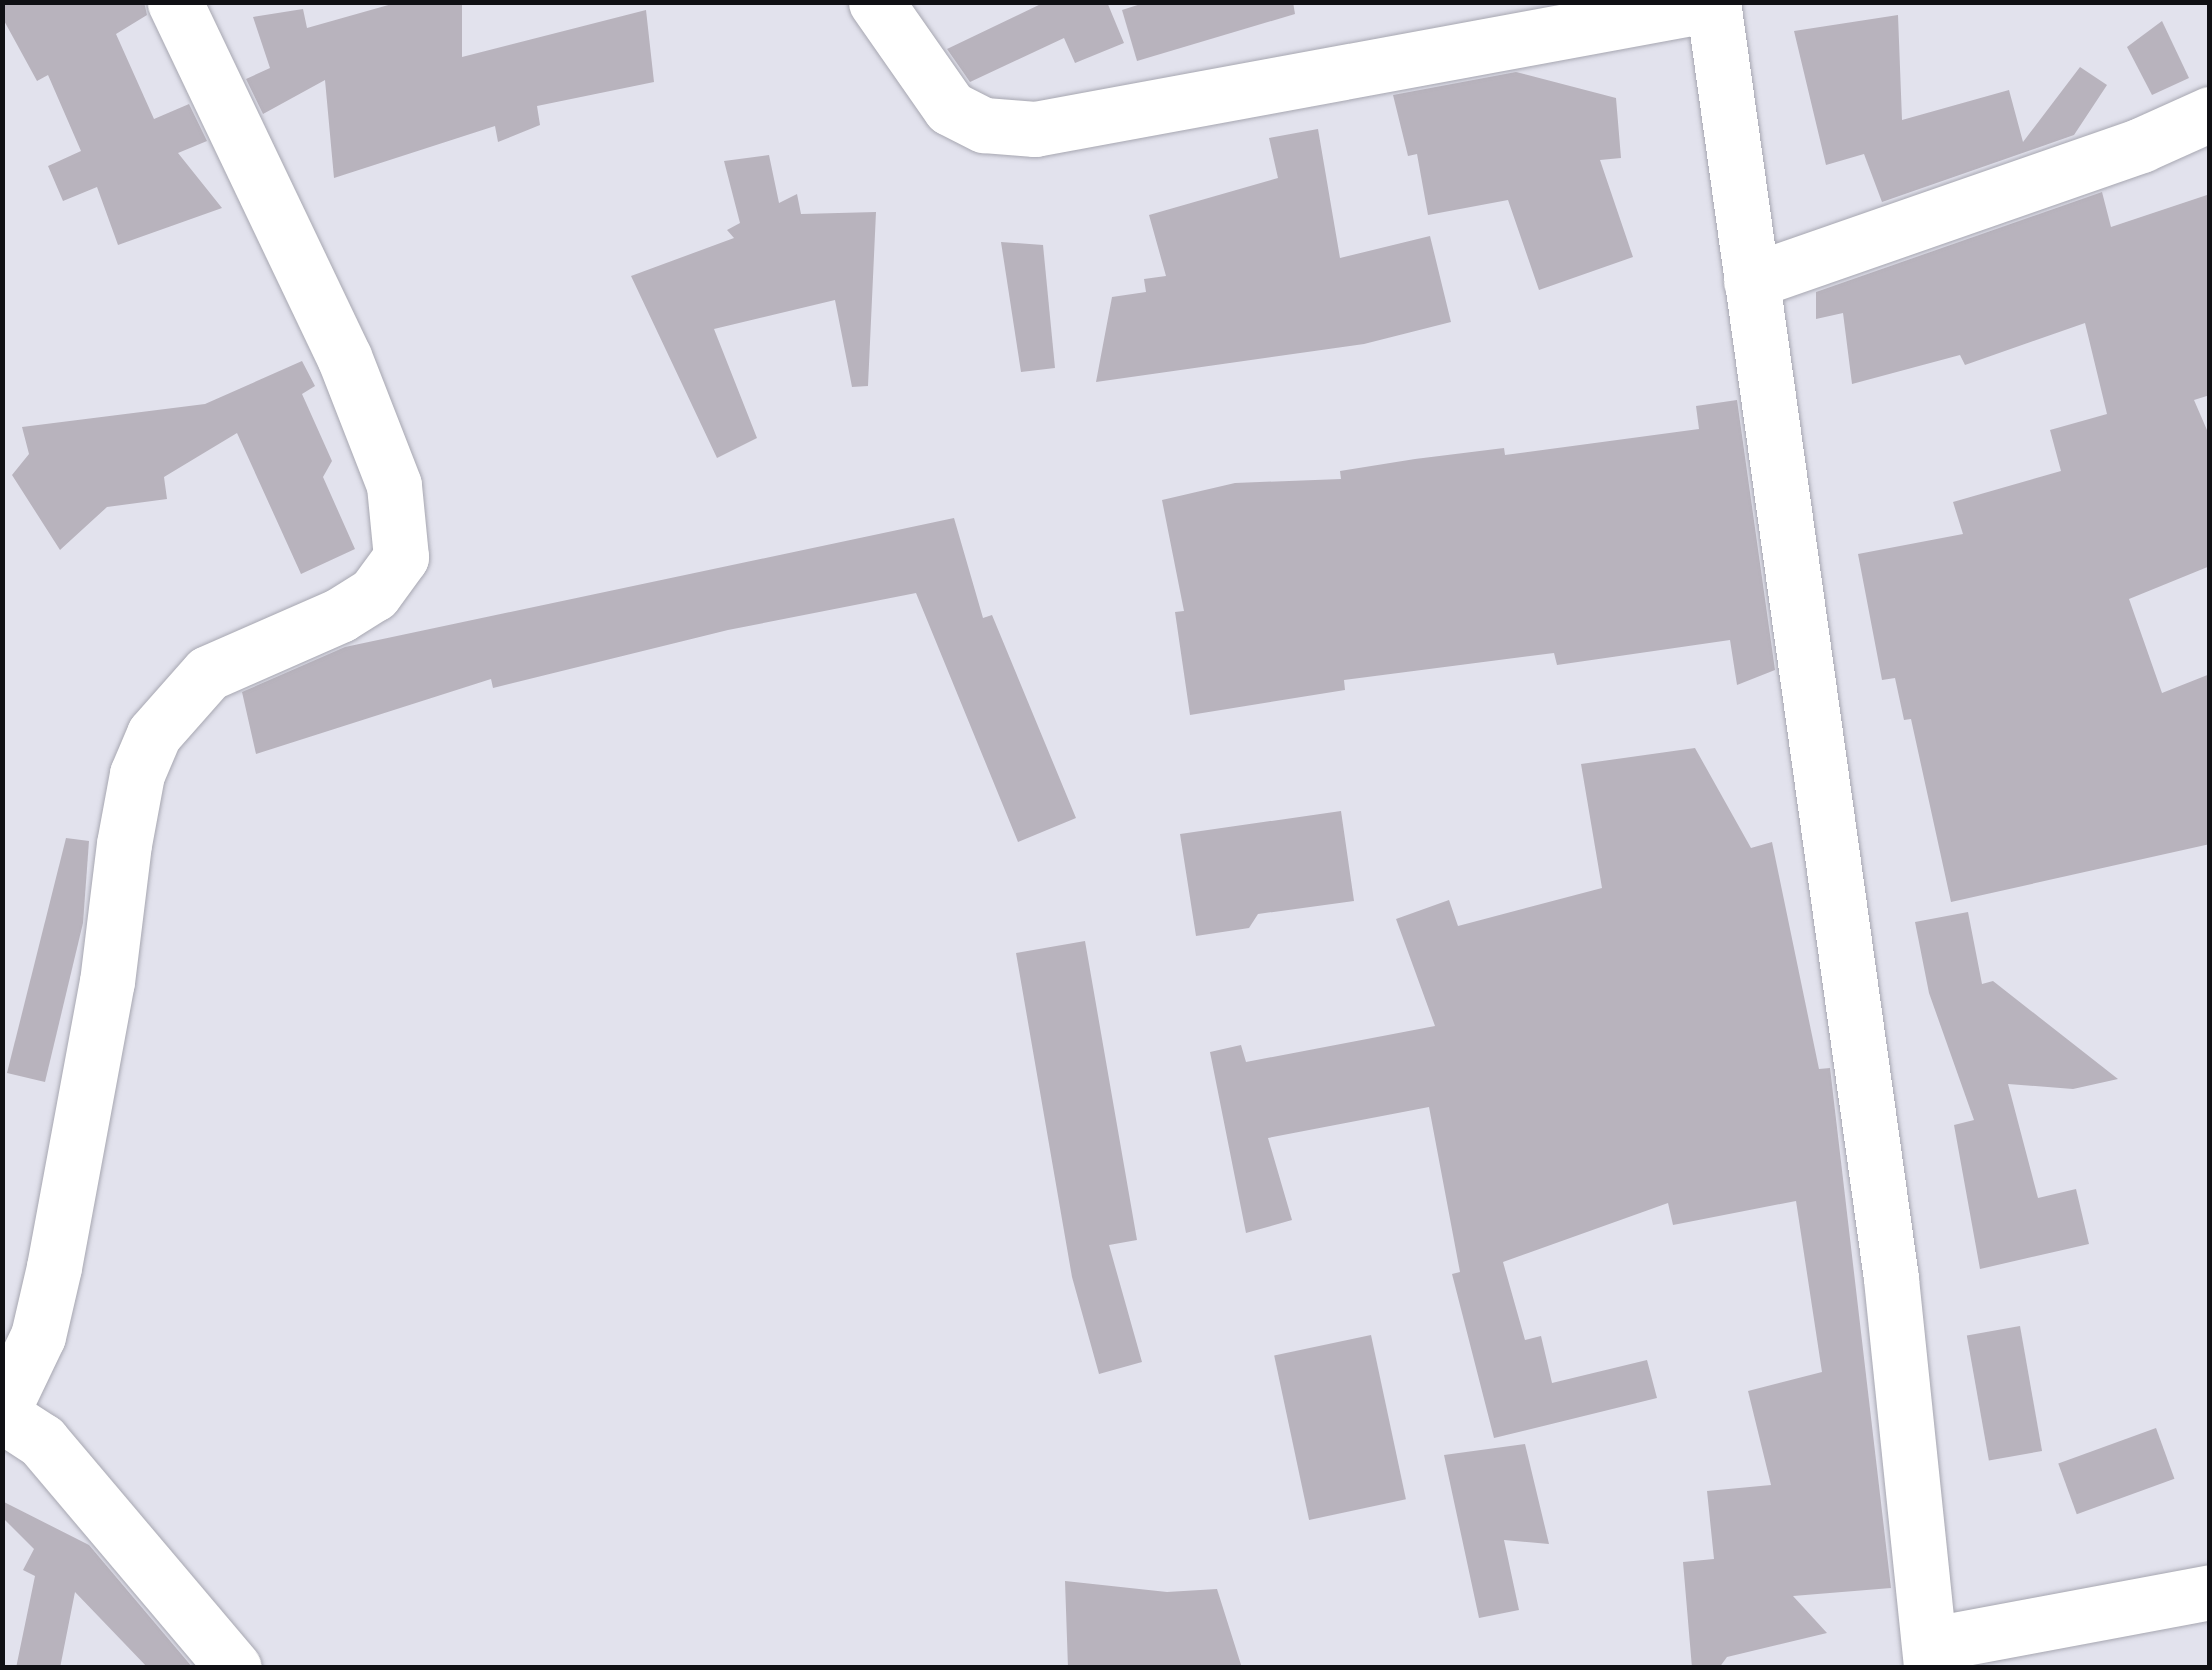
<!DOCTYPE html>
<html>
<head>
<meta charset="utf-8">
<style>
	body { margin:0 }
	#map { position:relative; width:2212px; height:1670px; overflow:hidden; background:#e2e2ed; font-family:"PT Sans Narrow",sans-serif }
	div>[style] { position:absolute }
	.building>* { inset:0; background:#b8b3bd; transform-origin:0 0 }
	.roads { filter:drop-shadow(0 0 2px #a7a7b1) drop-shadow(0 0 2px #a7a7b1) }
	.minor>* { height:55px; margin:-27.5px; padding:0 27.5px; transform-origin:27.5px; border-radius:27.5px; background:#fff }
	span { translate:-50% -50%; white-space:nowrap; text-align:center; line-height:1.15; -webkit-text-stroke:8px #efeffa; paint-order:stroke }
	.frame { position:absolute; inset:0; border:5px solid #101014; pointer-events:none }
</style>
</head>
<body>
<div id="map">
	<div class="building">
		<div style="clip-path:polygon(2px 2px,144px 2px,147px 15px,116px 34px,154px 119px,189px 104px,207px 141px,178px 153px,222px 208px,118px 245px,97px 187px,63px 201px,48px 166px,81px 151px,48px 75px,37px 81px,2px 17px)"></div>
		<div style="clip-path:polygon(399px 2px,462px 2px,462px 57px,646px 10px,654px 82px,537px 106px,540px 125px,498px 142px,495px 126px,334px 178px,325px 80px,263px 114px,246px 79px,270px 68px,253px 17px,303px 9px,307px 28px)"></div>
		<div style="clip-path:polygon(1045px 2px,1107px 2px,1124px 43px,1075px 63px,1064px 38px,970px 82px,947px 49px)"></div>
		<div style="clip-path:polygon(1147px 2px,1293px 2px,1295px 14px,1137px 61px,1122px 10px)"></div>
		<div style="clip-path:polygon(1898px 15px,1902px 120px,2009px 90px,2023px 142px,2080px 67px,2107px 85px,2074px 135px,1882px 202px,1864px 154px,1826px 165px,1794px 31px)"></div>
		<div style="clip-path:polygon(2162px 21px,2189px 78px,2152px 95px,2127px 47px)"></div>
		<div style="clip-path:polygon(1516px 72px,1616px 98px,1621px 158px,1600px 160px,1633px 257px,1539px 290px,1508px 200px,1428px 215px,1417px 154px,1408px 156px,1393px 95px)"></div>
		<div style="clip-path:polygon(1318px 129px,1340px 258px,1430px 236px,1451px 322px,1364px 344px,1096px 382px,1112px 297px,1146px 292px,1144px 279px,1166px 276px,1149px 215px,1278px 178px,1269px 138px)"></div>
		<div style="clip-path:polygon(769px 155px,779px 203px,797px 194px,801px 214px,876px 212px,868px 386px,852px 387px,835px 300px,714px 329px,757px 438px,717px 458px,631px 276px,734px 238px,727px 230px,740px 223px,724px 161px)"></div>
		<div style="clip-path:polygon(2102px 192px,2111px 227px,2210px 194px,2210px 395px,2194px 400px,2210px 437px,2210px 566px,2129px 599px,2162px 693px,2210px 674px,2210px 844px,1951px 902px,1911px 719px,1904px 720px,1895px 678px,1882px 680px,1858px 554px,1963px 534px,1953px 502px,2061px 471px,2050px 430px,2107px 414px,2085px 323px,1965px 365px,1960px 355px,1852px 384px,1843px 313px,1816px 319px,1816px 292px)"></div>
		<div style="clip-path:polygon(1001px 242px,1043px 245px,1055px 368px,1021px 372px)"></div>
		<div style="clip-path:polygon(302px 361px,315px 386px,302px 394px,332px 461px,323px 477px,355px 549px,301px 574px,237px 433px,164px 477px,167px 499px,107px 507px,60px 550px,12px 475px,29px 454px,22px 427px,205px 404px)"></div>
		<div style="clip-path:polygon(1737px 400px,1775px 670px,1737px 685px,1730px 640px,1557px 665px,1554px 653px,1344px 680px,1345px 690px,1190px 715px,1175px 612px,1184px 611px,1162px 500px,1235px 483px,1341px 479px,1340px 471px,1415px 459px,1504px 448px,1505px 455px,1699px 429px,1696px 406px)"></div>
		<div style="clip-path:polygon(954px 518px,983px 618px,992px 615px,1076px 818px,1018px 842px,916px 593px,728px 630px,493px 688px,491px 679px,256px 754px,242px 692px,345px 647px)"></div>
		<div style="clip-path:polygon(1695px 748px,1751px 848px,1772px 842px,1819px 1069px,1830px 1068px,1891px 1588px,1793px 1596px,1827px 1633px,1727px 1657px,1719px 1668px,1692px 1668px,1683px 1562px,1714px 1559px,1707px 1491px,1771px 1485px,1748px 1391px,1822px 1372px,1796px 1201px,1673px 1225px,1668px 1203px,1503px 1262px,1525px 1340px,1541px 1336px,1552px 1383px,1647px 1360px,1657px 1398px,1494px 1438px,1452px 1274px,1460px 1272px,1429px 1107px,1268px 1138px,1292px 1220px,1246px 1233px,1210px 1052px,1241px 1045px,1246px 1062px,1435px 1026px,1396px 919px,1449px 900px,1458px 926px,1602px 888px,1581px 764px)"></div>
		<div style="clip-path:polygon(1341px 811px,1354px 901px,1258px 914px,1249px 928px,1196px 936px,1180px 834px)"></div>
		<div style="clip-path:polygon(66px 838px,89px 841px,83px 923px,45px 1082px,7px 1073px)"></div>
		<div style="clip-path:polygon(1968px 912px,1982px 984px,1993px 981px,2118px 1079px,2073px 1089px,2008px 1084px,2038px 1198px,2076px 1189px,2089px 1244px,1980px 1269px,1954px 1125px,1974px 1120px,1929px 993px,1915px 922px)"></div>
		<div style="clip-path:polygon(1085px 941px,1137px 1240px,1109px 1245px,1142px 1362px,1099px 1374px,1072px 1277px,1016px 953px)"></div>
		<div style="left:2020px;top:1326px;width:127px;height:54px;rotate:80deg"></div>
		<div style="left:1371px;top:1335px;width:168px;height:99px;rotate:78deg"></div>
		<div style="left:2156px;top:1428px;width:54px;height:104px;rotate:70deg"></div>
		<div style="clip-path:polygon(1525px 1444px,1549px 1544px,1504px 1540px,1519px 1610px,1479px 1618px,1444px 1455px)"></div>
		<div style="clip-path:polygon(2px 1501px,89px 1545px,193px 1668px,148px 1668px,75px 1592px,60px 1668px,16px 1668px,35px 1576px,23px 1570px,34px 1549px,2px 1517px)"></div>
		<div style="clip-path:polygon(1065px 1581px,1167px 1592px,1217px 1589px,1242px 1668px,1068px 1668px)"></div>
	</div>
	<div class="roads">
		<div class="minor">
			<div style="left:876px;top:2px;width:129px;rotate:55.1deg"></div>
			<div style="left:950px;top:108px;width:38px;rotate:27deg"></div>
			<div style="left:984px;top:125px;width:51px;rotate:4.5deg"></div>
			<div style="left:1035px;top:129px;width:689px;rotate:-10.45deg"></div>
			<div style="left:1713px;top:2px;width:1289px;rotate:82.06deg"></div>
			<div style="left:1891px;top:1279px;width:391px;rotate:84.1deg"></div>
			<div style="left:1751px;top:281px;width:413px;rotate:-19.2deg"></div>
			<div style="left:2141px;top:145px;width:76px;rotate:-24.2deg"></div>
			<div style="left:2px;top:1411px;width:83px;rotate:-64.4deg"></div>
			<div style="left:38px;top:1336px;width:71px;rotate:-76.9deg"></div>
			<div style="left:54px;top:1267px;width:290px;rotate:-79.5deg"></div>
			<div style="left:107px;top:982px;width:139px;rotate:-83deg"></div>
			<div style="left:124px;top:844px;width:71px;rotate:-79.5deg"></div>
			<div style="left:137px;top:774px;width:43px;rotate:-67deg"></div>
			<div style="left:154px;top:734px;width:81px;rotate:-48.5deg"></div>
			<div style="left:208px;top:673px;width:144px;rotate:-23.7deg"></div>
			<div style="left:340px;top:615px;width:40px;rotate:-32deg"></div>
			<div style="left:374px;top:594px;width:46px;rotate:-53.9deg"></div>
			<div style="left:401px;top:557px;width:72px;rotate:-95.6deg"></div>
			<div style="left:394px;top:485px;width:137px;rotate:-111.3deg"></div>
			<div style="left:344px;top:357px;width:393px;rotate:-115.5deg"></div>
			<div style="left:2px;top:1415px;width:48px;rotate:33deg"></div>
			<div style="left:42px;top:1441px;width:297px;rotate:49.8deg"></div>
			<div style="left:1933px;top:1644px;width:282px;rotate:-10.6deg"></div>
		</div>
	</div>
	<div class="frame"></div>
</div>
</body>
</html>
